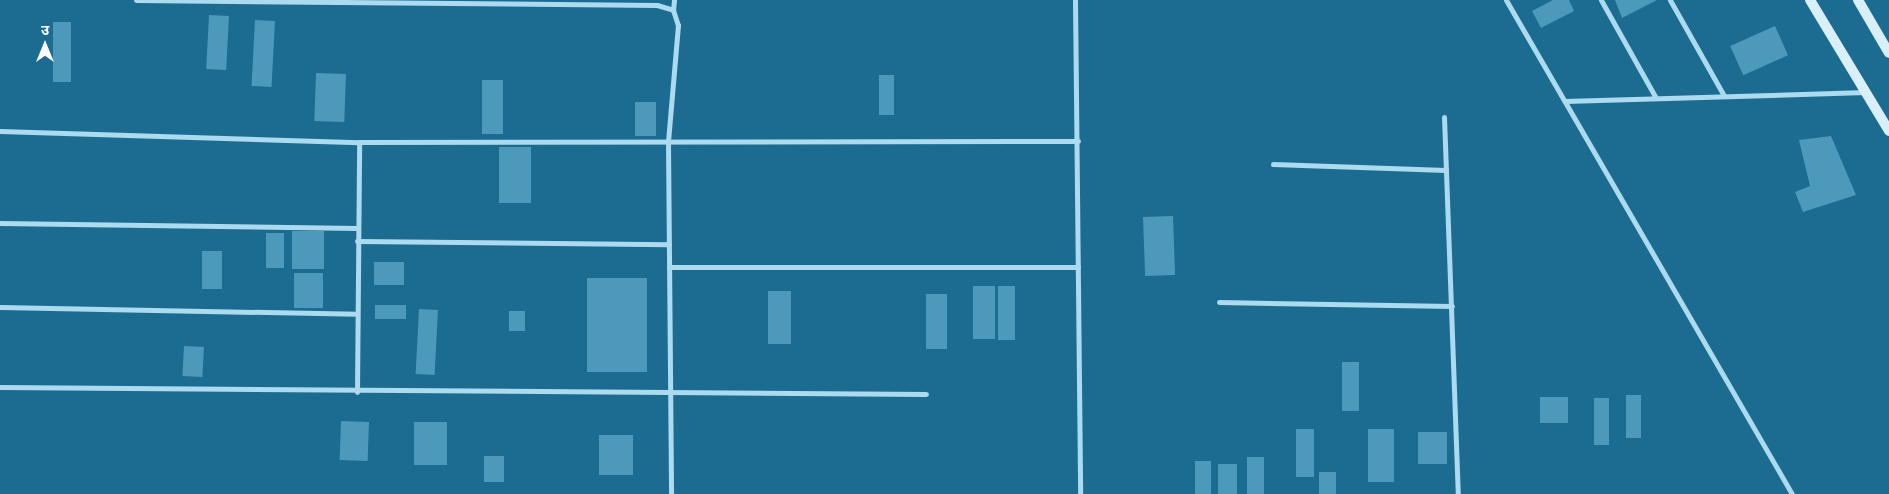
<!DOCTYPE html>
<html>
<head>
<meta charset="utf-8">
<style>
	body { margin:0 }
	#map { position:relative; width:1889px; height:494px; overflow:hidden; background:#1c6c92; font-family:"Noto Sans","Noto Sans Devanagari",sans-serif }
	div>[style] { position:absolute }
	.building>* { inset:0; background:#4d99bc; transform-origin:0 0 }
	.street>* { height:5px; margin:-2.5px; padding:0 2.5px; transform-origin:2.5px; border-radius:2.5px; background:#acdaee }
	.secondary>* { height:10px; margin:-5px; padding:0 5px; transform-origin:5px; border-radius:5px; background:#d9effa }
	span { translate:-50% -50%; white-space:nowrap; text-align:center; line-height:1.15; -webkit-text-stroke:4.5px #1c6c92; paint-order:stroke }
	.north { position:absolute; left:20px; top:20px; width:50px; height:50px; -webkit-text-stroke:4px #1c6c92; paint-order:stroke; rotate:0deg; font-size:14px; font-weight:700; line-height:20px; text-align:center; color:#fff }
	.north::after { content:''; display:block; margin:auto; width:18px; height:22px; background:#fff; clip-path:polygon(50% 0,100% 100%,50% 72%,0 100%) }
</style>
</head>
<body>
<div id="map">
	<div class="building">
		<div style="clip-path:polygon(1553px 0,1569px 0,1574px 11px,1541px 28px,1532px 11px)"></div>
		<div style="clip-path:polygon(1615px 0,1657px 0,1622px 18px)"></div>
		<div style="left:209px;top:15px;width:20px;height:54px;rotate:3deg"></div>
		<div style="left:255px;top:20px;width:20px;height:66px;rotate:3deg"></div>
		<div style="left:53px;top:22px;width:18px;height:60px"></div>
		<div style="left:1775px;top:26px;width:32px;height:49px;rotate:66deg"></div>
		<div style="left:316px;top:73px;width:30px;height:48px;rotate:2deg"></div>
		<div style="left:879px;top:75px;width:15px;height:40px"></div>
		<div style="left:482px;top:80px;width:21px;height:54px"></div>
		<div style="left:635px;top:102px;width:21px;height:34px"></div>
		<div style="clip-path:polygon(1831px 136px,1856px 195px,1803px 212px,1795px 192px,1810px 186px,1799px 140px)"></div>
		<div style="left:499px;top:147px;width:32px;height:56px"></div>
		<div style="left:1173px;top:216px;width:59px;height:30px;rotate:88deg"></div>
		<div style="left:292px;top:231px;width:32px;height:38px"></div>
		<div style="left:266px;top:233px;width:18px;height:35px"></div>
		<div style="left:202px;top:251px;width:20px;height:38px"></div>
		<div style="left:374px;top:262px;width:30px;height:23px"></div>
		<div style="left:294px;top:273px;width:29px;height:35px"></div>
		<div style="left:587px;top:278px;width:60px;height:94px"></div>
		<div style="left:973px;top:286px;width:22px;height:53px"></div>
		<div style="left:998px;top:286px;width:17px;height:54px"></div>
		<div style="left:768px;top:291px;width:23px;height:53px"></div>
		<div style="left:926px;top:294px;width:21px;height:55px"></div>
		<div style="left:406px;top:305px;width:14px;height:31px;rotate:90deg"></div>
		<div style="left:419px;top:309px;width:19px;height:65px;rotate:3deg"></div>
		<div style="left:509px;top:311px;width:16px;height:20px"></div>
		<div style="left:184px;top:346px;width:20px;height:30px;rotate:3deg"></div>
		<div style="left:1342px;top:362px;width:17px;height:49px"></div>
		<div style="left:1626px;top:395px;width:15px;height:43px"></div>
		<div style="left:1540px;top:397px;width:28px;height:26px"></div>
		<div style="left:1594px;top:398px;width:15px;height:47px"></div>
		<div style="left:341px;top:421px;width:28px;height:39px;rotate:2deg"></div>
		<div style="left:414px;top:422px;width:33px;height:43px"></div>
		<div style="left:1296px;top:429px;width:18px;height:48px"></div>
		<div style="left:1368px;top:429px;width:26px;height:53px"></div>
		<div style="left:1418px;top:432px;width:29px;height:32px"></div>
		<div style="left:599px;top:435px;width:34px;height:40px"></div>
		<div style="left:484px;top:456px;width:20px;height:26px"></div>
		<div style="left:1247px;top:457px;width:17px;height:37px"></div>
		<div style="left:1195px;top:461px;width:16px;height:33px"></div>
		<div style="left:1218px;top:464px;width:19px;height:30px"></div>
		<div style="left:1319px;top:472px;width:17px;height:22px"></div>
	</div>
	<div class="street">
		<div style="left:136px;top:0;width:521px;rotate:0.55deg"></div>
		<div style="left:657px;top:5px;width:17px;rotate:17deg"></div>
		<div style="left:673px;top:10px;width:16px;rotate:72deg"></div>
		<div style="left:678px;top:25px;width:117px;rotate:94.9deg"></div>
		<div style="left:668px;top:142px;width:352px;rotate:89.5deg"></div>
		<div style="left:1075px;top:0;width:494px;rotate:89.4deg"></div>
		<div style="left:1506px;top:0;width:571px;rotate:59.93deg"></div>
		<div style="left:1601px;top:0;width:112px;rotate:60.7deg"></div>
		<div style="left:1670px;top:0;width:110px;rotate:60.6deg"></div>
		<div style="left:673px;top:10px;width:10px;rotate:-84deg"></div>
		<div style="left:1565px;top:101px;width:301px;rotate:-1.7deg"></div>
		<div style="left:1444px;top:117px;width:377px;rotate:87.9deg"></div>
		<div style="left:0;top:131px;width:359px;rotate:1.8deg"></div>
		<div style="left:359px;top:142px;width:719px;rotate:-0.08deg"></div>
		<div style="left:1273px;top:164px;width:173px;rotate:2deg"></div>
		<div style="left:0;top:223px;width:357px;rotate:0.8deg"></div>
		<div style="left:357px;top:241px;width:312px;rotate:0.6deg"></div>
		<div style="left:669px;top:267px;width:409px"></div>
		<div style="left:1219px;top:302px;width:233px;rotate:1deg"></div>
		<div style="left:0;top:307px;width:357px;rotate:1.1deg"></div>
		<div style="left:0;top:387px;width:926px;rotate:0.43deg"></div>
		<div style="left:357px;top:392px;width:250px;rotate:-89.5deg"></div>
	</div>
	<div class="secondary">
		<div style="left:1810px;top:0;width:153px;rotate:58.9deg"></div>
		<div style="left:1858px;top:0;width:61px;rotate:59.7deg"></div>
	</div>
	<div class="north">उ</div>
</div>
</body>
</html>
